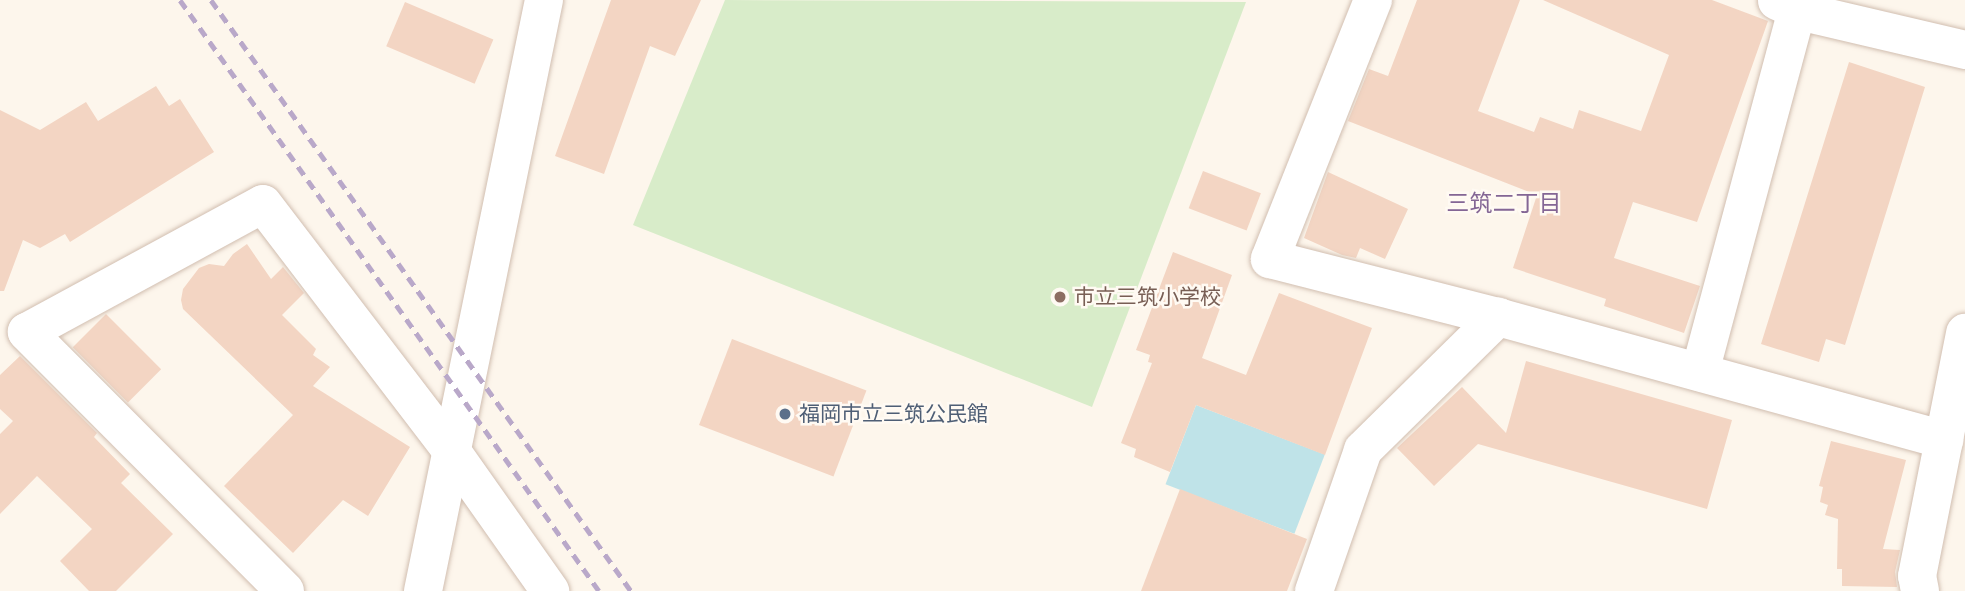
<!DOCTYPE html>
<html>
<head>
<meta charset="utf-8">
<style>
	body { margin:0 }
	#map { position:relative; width:1965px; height:591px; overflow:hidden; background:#fdf6ec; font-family:Jost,"Noto Sans JP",sans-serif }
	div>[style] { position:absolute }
	.green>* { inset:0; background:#d8ecc9 }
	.water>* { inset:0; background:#bfe3e8; transform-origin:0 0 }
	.building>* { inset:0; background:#f3d5c3; transform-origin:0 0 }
	.roads { filter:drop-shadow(0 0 2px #d1beb0) drop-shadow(0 0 2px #d1beb0) }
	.minor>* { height:38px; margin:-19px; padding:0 19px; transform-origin:19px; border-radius:19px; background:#fff }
	.rail>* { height:5px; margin-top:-2.5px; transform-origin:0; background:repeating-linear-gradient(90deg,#b9a8c9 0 10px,transparent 0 17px) }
	.dots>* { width:19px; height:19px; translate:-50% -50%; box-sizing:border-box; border:4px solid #fffaf3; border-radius:50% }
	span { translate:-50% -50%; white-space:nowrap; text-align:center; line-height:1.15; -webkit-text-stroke:5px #fffaf3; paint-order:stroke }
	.education-label { font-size:21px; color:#785e54 }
	.left { translate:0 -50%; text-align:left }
	.service-label { font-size:21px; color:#4e5e75 }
	.neighbourhood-label { font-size:23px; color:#846695 }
</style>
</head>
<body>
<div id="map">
	<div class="green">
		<div style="clip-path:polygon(725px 0,1246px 2px,1092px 407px,633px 225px)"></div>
	</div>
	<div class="water">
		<div style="left:1196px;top:405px;width:138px;height:85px;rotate:21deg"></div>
	</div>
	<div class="building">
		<div style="clip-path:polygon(611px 0,701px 0,675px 56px,650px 46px,604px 174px,555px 156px)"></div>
		<div style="clip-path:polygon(1417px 0,1520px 0,1478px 111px,1534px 132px,1540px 117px,1573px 129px,1579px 110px,1641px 131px,1669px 55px,1543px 0,1712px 0,1768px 21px,1697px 222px,1633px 202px,1614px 258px,1700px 286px,1684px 333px,1604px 306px,1606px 299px,1513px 268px,1537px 195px,1348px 121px,1369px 69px,1388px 76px)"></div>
		<div style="left:405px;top:2px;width:96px;height:48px;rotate:23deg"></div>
		<div style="clip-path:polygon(1849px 62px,1925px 87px,1845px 345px,1826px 339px,1819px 362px,1761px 344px)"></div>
		<div style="clip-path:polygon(156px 86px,169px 106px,180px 99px,214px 152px,70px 242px,65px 234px,40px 248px,23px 240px,4px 291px,0 291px,0 110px,40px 130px,86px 102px,98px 121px)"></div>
		<div style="left:1203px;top:171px;width:62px;height:40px;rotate:21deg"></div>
		<div style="clip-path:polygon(1328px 172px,1408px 209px,1385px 259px,1360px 248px,1356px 258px,1342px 255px,1304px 238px)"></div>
		<div style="clip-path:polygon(247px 244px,271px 279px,283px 267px,304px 293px,282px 315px,316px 349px,313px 355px,330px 367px,313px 386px,410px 447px,368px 516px,343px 500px,293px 553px,224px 486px,293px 415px,183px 309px,181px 300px,183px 289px,199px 268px,209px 264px,224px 266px,233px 254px)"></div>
		<div style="clip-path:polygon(1173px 252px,1232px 275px,1202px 358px,1246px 375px,1279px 293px,1372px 328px,1325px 455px,1196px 405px,1170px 472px,1134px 457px,1136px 449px,1121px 443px,1152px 363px,1148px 362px,1150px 355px,1136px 350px)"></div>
		<div style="left:106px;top:314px;width:78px;height:47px;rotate:45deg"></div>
		<div style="left:732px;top:339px;width:144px;height:92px;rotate:21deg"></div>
		<div style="clip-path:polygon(20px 356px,97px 433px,94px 437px,130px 474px,121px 483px,173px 534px,116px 591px,89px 591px,60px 561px,92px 529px,37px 476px,0 514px,0 434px,13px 421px,0 409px,0 375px)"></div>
		<div style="clip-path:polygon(1526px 361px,1732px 420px,1707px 509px,1478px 444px,1434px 486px,1397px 448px,1462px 387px,1506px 433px)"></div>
		<div style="clip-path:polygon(1831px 441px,1906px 460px,1883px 549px,1900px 550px,1895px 572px,1897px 587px,1842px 586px,1842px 569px,1837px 569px,1838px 519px,1825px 515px,1828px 505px,1820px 502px,1823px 487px,1819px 486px)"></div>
		<div style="clip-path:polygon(1180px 489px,1307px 539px,1287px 591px,1141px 591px)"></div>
	</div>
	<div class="roads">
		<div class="minor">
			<div style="left:1373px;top:0;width:279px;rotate:111.7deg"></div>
			<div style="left:1270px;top:259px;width:235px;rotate:14.3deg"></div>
			<div style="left:1498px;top:317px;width:463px;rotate:15.4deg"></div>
			<div style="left:1777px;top:1px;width:24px;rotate:24deg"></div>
			<div style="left:1799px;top:11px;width:171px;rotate:13.2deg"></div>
			<div style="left:1700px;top:372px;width:385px;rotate:-75deg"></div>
			<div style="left:285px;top:591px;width:366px;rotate:-134.9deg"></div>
			<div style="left:27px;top:332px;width:268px;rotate:-28.5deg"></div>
			<div style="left:263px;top:204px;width:308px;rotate:52.6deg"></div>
			<div style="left:450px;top:449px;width:174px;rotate:54.8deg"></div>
			<div style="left:423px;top:591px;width:603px;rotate:-78.43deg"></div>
			<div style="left:1314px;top:591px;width:149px;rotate:-70.8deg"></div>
			<div style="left:1363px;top:450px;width:190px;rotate:-44.6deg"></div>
			<div style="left:1920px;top:591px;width:15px;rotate:-101deg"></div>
			<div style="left:1917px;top:576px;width:248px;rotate:-78.8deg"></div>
		</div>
	</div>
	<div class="rail">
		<div style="left:180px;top:0;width:724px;rotate:54.66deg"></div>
		<div style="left:211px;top:0;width:725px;rotate:54.6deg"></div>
	</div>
	<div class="dots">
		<div style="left:1060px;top:297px;background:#8d6e63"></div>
		<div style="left:785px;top:414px;background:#5c6f8a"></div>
	</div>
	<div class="education-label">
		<span class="left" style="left:1074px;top:297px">市立三筑小学校</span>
	</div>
	<div class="service-label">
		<span class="left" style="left:799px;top:414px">福岡市立三筑公民館</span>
	</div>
	<div class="neighbourhood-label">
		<span style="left:1504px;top:203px">三筑二丁目</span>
	</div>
</div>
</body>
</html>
